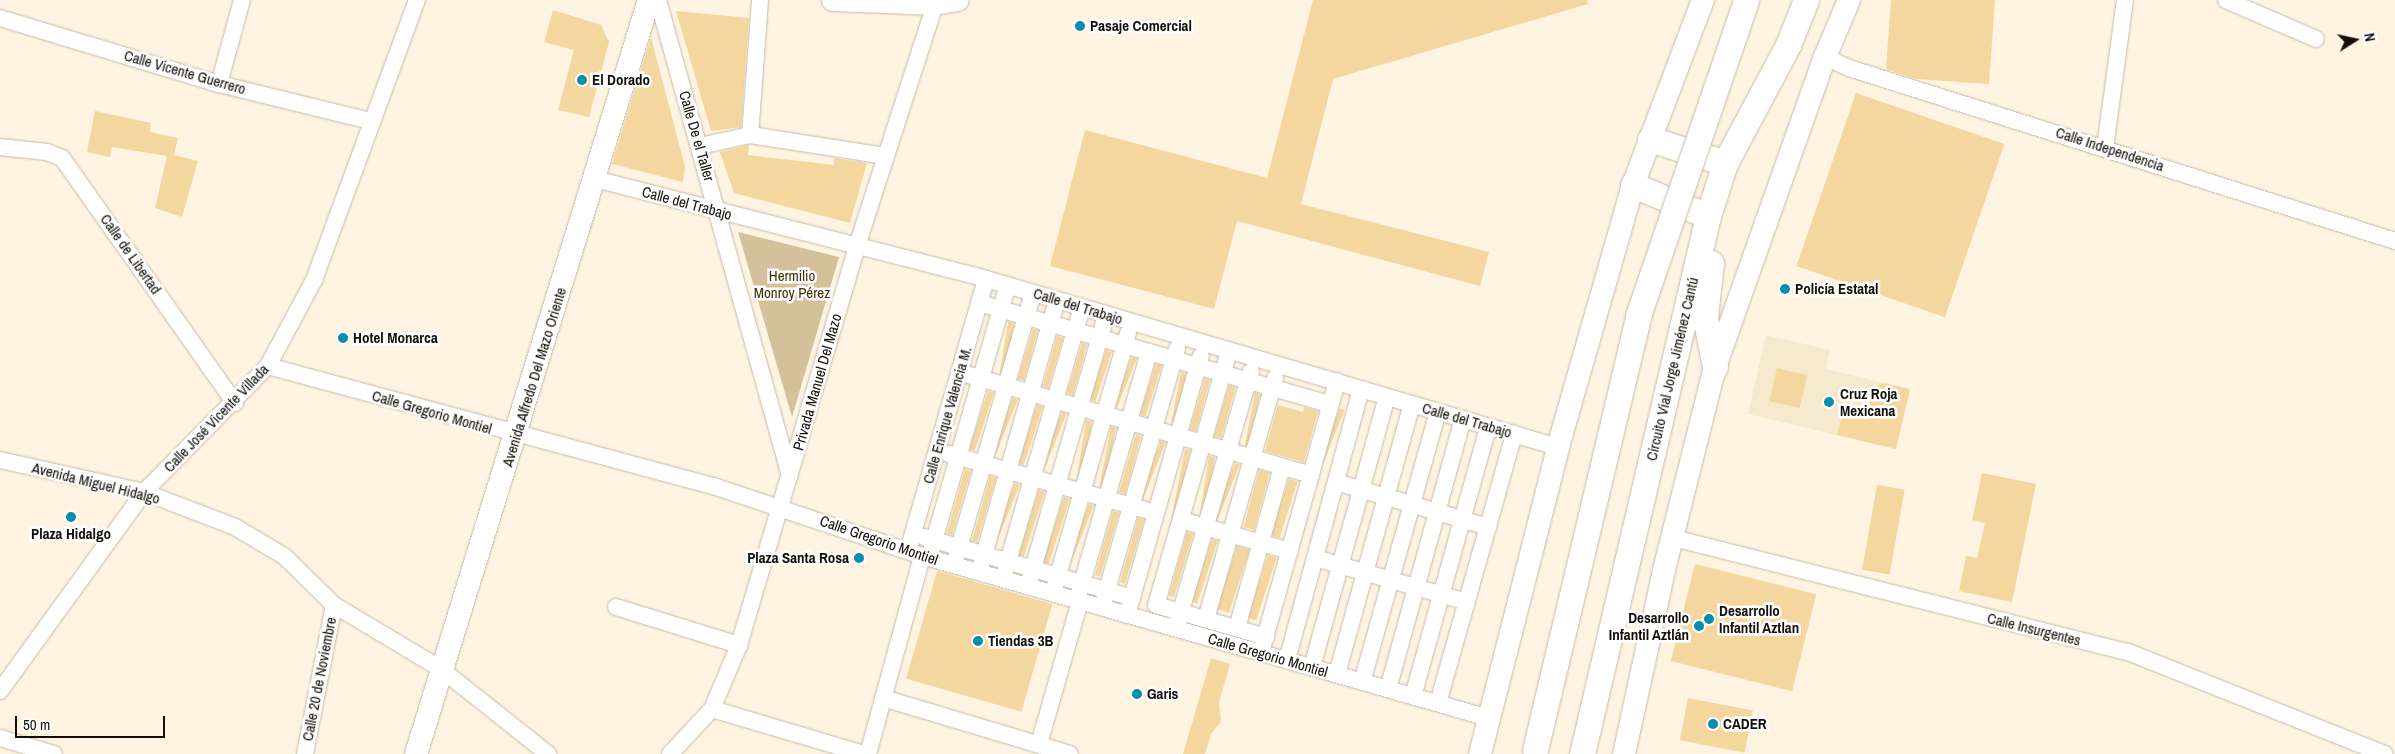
<!DOCTYPE html>
<html>
<head>
<meta charset="utf-8">
<style>
	body { margin:0 }
	#map { position:relative; width:2395px; height:754px; overflow:hidden; background:#fff4e1; font-family:"Archivo Narrow",sans-serif }
	div>[style] { position:absolute }
	.built>* { inset:0; background:#f6e9ce }
	.green>* { inset:0; background:#d4c19c }
	.building>* { inset:0; background:#f4d79f; transform-origin:0 0 }
	.roads { filter:drop-shadow(0 0 1px #c4baa7) drop-shadow(0 0 1px #c4baa7) }
	.street>* { height:16px; margin:-8px; padding:0 8px; transform-origin:8px; border-radius:8px; background:#fff }
	.secondary>* { height:22px; margin:-11px; padding:0 11px; transform-origin:11px; border-radius:11px; background:#fff }
	.primary>* { height:25px; margin:-12.5px; padding:0 12.5px; transform-origin:12.5px; border-radius:12.5px; background:#fff }
	.bridges { filter:drop-shadow(0 0 1px #c4baa7) drop-shadow(0 0 1px #c4baa7) }
	.primary-bridge>* { height:25px; margin:-12.5px; padding:0 12.5px; transform-origin:12.5px; border-radius:12.5px; background:#fff }
	.dots>* { width:14px; height:14px; translate:-50% -50%; box-sizing:border-box; border:2px solid #fff; border-radius:50% }
	span { translate:-50% -50%; white-space:nowrap; text-align:center; line-height:1.15; -webkit-text-stroke:5px #fff; paint-order:stroke }
	.poi-label { font-size:15px; color:#120e08; font-weight:700 }
	.left { translate:0 -50%; text-align:left }
	.right { translate:-100% -50%; text-align:right }
	.street-label { font-size:15px; color:#120e08 }
	.park-label { font-size:15px; color:#422e00 }
	.north { position:absolute; left:2330px; top:15px; width:50px; height:50px; -webkit-text-stroke:4px #fff; paint-order:stroke; rotate:80deg; font-size:14px; font-weight:700; line-height:20px; text-align:center; color:#120e08 }
	.north::after { content:''; display:block; margin:auto; width:18px; height:22px; background:#120e08; clip-path:polygon(50% 0,100% 100%,50% 72%,0 100%) }
	.scale { position:absolute; left:15px; top:716px; width:150px; height:22px; box-sizing:border-box; border:2px solid #120e08; border-top:0; padding-left:6px; font-size:15px; line-height:18px; white-space:nowrap; color:#120e08; -webkit-text-stroke:4px #fff; paint-order:stroke }
</style>
</head>
<body>
<div id="map">
	<div class="built">
		<div style="clip-path:polygon(1766px 335px,1830px 350px,1826px 369px,1910px 389px,1896px 449px,1748px 414px)"></div>
	</div>
	<div class="green">
		<div style="clip-path:polygon(738px 232px,839px 257px,792px 417px)"></div>
	</div>
	<div class="building">
		<div style="clip-path:polygon(1313px 0,1587px 0,1588px 4px,1333px 79px,1301px 204px,1489px 252px,1480px 286px,1237px 221px,1214px 309px,1050px 266px,1085px 130px,1267px 178px)"></div>
		<div style="clip-path:polygon(1891px 0,1995px 0,1989px 84px,1916px 79px,1886px 69px)"></div>
		<div style="clip-path:polygon(553px 10px,601px 25px,609px 42px,589px 117px,558px 110px,574px 50px,544px 42px)"></div>
		<div style="clip-path:polygon(676px 11px,749px 18px,741px 127px,711px 131px)"></div>
		<div style="clip-path:polygon(651px 37px,685px 167px,683px 182px,612px 164px)"></div>
		<div style="left:1856px;top:93px;width:157px;height:183px;rotate:19deg"></div>
		<div style="clip-path:polygon(95px 111px,151px 123px,150px 132px,178px 138px,174px 155px,198px 161px,182px 217px,155px 208px,167px 156px,112px 147px,110px 157px,87px 152px)"></div>
		<div style="clip-path:polygon(749px 145px,748px 155px,834px 165px,834px 158px,867px 163px,850px 223px,734px 193px,720px 152px)"></div>
		<div style="left:1008px;top:322px;width:6px;height:52px;rotate:9deg"></div>
		<div style="clip-path:polygon(1033px 329px,1038px 330px,1024px 380px,1018px 379px)"></div>
		<div style="clip-path:polygon(1057px 336px,1063px 338px,1048px 388px,1043px 386px)"></div>
		<div style="clip-path:polygon(1082px 343px,1087px 345px,1073px 395px,1067px 393px)"></div>
		<div style="left:1106px;top:350px;width:6px;height:52px;rotate:18deg"></div>
		<div style="left:1132px;top:357px;width:5px;height:53px;rotate:22deg"></div>
		<div style="left:1156px;top:364px;width:6px;height:53px;rotate:18deg"></div>
		<div style="left:1777px;top:368px;width:31px;height:34px;rotate:13deg"></div>
		<div style="left:1181px;top:372px;width:5px;height:52px;rotate:11deg"></div>
		<div style="clip-path:polygon(1205px 378px,1210px 380px,1196px 431px,1190px 429px)"></div>
		<div style="clip-path:polygon(1885px 383px,1910px 389px,1896px 449px,1837px 435px,1843px 411px,1873px 418px,1867px 390px)"></div>
		<div style="left:1229px;top:385px;width:7px;height:53px;rotate:16deg"></div>
		<div style="left:988px;top:391px;width:6px;height:61px;rotate:18deg"></div>
		<div style="left:1255px;top:393px;width:5px;height:53px;rotate:11deg"></div>
		<div style="left:1013px;top:398px;width:5px;height:61px;rotate:22deg"></div>
		<div style="left:1037px;top:405px;width:6px;height:61px;rotate:18deg"></div>
		<div style="clip-path:polygon(1278px 405px,1303px 412px,1304px 407px,1318px 411px,1304px 462px,1265px 451px)"></div>
		<div style="left:1340px;top:408px;width:5px;height:75px;rotate:22deg"></div>
		<div style="left:1062px;top:412px;width:5px;height:61px;rotate:22deg"></div>
		<div style="left:1086px;top:420px;width:6px;height:60px;rotate:9deg"></div>
		<div style="left:1111px;top:427px;width:5px;height:60px;rotate:11deg"></div>
		<div style="clip-path:polygon(1136px 434px,1141px 436px,1125px 494px,1119px 492px)"></div>
		<div style="left:1161px;top:441px;width:5px;height:60px;rotate:22deg"></div>
		<div style="left:1185px;top:449px;width:5px;height:146px;rotate:11deg"></div>
		<div style="left:1209px;top:456px;width:6px;height:59px;rotate:9deg"></div>
		<div style="left:1235px;top:463px;width:5px;height:59px;rotate:22deg"></div>
		<div style="clip-path:polygon(965px 469px,971px 471px,952px 535px,947px 533px)"></div>
		<div style="left:1259px;top:470px;width:11px;height:59px;rotate:15deg"></div>
		<div style="clip-path:polygon(1982px 473px,2036px 484px,2012px 602px,1959px 591px,1966px 556px,1977px 558px,1985px 523px,1972px 520px)"></div>
		<div style="clip-path:polygon(990px 476px,996px 478px,977px 542px,972px 541px)"></div>
		<div style="left:1289px;top:479px;width:9px;height:59px;rotate:18deg"></div>
		<div style="left:1015px;top:483px;width:5px;height:68px;rotate:22deg"></div>
		<div style="left:1877px;top:485px;width:28px;height:86px;rotate:10deg"></div>
		<div style="left:1039px;top:490px;width:6px;height:68px;rotate:18deg"></div>
		<div style="left:1064px;top:497px;width:6px;height:68px;rotate:18deg"></div>
		<div style="left:1089px;top:504px;width:5px;height:68px;rotate:22deg"></div>
		<div style="clip-path:polygon(1113px 511px,1119px 513px,1100px 577px,1095px 575px)"></div>
		<div style="clip-path:polygon(1138px 518px,1144px 520px,1125px 584px,1120px 582px)"></div>
		<div style="clip-path:polygon(1187px 532px,1193px 534px,1174px 597px,1169px 596px)"></div>
		<div style="left:1212px;top:539px;width:6px;height:66px;rotate:18deg"></div>
		<div style="left:1237px;top:546px;width:13px;height:66px;rotate:18deg"></div>
		<div style="left:1268px;top:555px;width:9px;height:66px;rotate:18deg"></div>
		<div style="left:1695px;top:564px;width:125px;height:100px;rotate:14deg"></div>
		<div style="left:937px;top:571px;width:120px;height:112px;rotate:16deg"></div>
		<div style="clip-path:polygon(1211px 658px,1230px 664px,1219px 703px,1221px 722px,1211px 734px,1205px 754px,1183px 754px)"></div>
		<div style="left:1688px;top:698px;width:66px;height:43px;rotate:11deg"></div>
	</div>
	<div class="roads">
		<div class="street">
			<div style="left:658px;top:0;width:493px;rotate:74.5deg"></div>
			<div style="left:760px;top:0;width:135px;rotate:94.2deg"></div>
			<div style="left:750px;top:135px;width:138px;rotate:8.8deg"></div>
			<div style="left:2226px;top:0;width:98px;rotate:23.4deg"></div>
			<div style="left:0;top:18px;width:229px;rotate:16.8deg"></div>
			<div style="left:219px;top:84px;width:156px;rotate:13.7deg"></div>
			<div style="left:1825px;top:57px;width:26px;rotate:25deg"></div>
			<div style="left:1849px;top:68px;width:573px;rotate:17.58deg"></div>
			<div style="left:219px;top:84px;width:87px;rotate:-74.7deg"></div>
			<div style="left:700px;top:146px;width:51px;rotate:-12.4deg"></div>
			<div style="left:0;top:147px;width:47px;rotate:6.1deg"></div>
			<div style="left:47px;top:152px;width:16px;rotate:22deg"></div>
			<div style="left:62px;top:158px;width:300px;rotate:54.8deg"></div>
			<div style="left:2105px;top:148px;width:149px;rotate:-82.3deg"></div>
			<div style="left:595px;top:179px;width:404px;rotate:14.3deg"></div>
			<div style="left:986px;top:279px;width:596px;rotate:16.37deg"></div>
			<div style="left:979px;top:303px;width:365px;rotate:16.1deg"></div>
			<div style="left:1229px;top:351px;width:264px;rotate:106deg"></div>
			<div style="left:1156px;top:605px;width:115px;rotate:16.2deg"></div>
			<div style="left:268px;top:366px;width:464px;rotate:15.1deg"></div>
			<div style="left:716px;top:487px;width:217px;rotate:18.5deg"></div>
			<div style="left:922px;top:556px;width:590px;rotate:15.95deg"></div>
			<div style="left:959px;top:372px;width:367px;rotate:16.3deg"></div>
			<div style="left:949px;top:454px;width:215px;rotate:15.9deg"></div>
			<div style="left:0;top:460px;width:148px;rotate:12.5deg"></div>
			<div style="left:144px;top:492px;width:97px;rotate:21deg"></div>
			<div style="left:235px;top:527px;width:57px;rotate:30.6deg"></div>
			<div style="left:284px;top:556px;width:70px;rotate:44.4deg"></div>
			<div style="left:334px;top:605px;width:125px;rotate:30.9deg"></div>
			<div style="left:441px;top:669px;width:137px;rotate:38.5deg"></div>
			<div style="left:1336px;top:482px;width:159px;rotate:16.5deg"></div>
			<div style="left:1181px;top:520px;width:113px;rotate:15.9deg"></div>
			<div style="left:924px;top:537px;width:217px;rotate:16.3deg"></div>
			<div style="left:1673px;top:538px;width:469px;rotate:14.1deg"></div>
			<div style="left:2128px;top:652px;width:276px;rotate:21.7deg"></div>
			<div style="left:908px;top:551px;width:283px;rotate:-74deg"></div>
			<div style="left:929px;top:558px;width:284px;rotate:-73.9deg"></div>
			<div style="left:1315px;top:558px;width:158px;rotate:16.1deg"></div>
			<div style="left:954px;top:565px;width:283px;rotate:-73.8deg"></div>
			<div style="left:979px;top:572px;width:283px;rotate:-74deg"></div>
			<div style="left:1003px;top:579px;width:283px;rotate:-73.8deg"></div>
			<div style="left:1028px;top:586px;width:282px;rotate:-73.9deg"></div>
			<div style="left:1053px;top:593px;width:270px;rotate:-73.9deg"></div>
			<div style="left:1077px;top:600px;width:258px;rotate:-73.8deg"></div>
			<div style="left:616px;top:607px;width:129px;rotate:17.2deg"></div>
			<div style="left:1102px;top:607px;width:269px;rotate:-73.8deg"></div>
			<div style="left:1127px;top:615px;width:269px;rotate:-74.1deg"></div>
			<div style="left:1206px;top:619px;width:251px;rotate:-74deg"></div>
			<div style="left:1178px;top:621px;width:260px;rotate:-73.7deg"></div>
			<div style="left:1237px;top:628px;width:167px;rotate:-74.4deg"></div>
			<div style="left:1263px;top:645px;width:274px;rotate:-74.3deg"></div>
			<div style="left:1287px;top:660px;width:281px;rotate:-74.7deg"></div>
			<div style="left:1312px;top:667px;width:280px;rotate:-74.5deg"></div>
			<div style="left:1337px;top:674px;width:280px;rotate:-74.5deg"></div>
			<div style="left:1362px;top:682px;width:280px;rotate:-74.3deg"></div>
			<div style="left:1388px;top:689px;width:280px;rotate:-74.5deg"></div>
			<div style="left:0;top:691px;width:246px;rotate:-54.1deg"></div>
			<div style="left:144px;top:492px;width:177px;rotate:-45.5deg"></div>
			<div style="left:268px;top:366px;width:98px;rotate:-61.9deg"></div>
			<div style="left:314px;top:280px;width:298px;rotate:-69.8deg"></div>
			<div style="left:1413px;top:696px;width:279px;rotate:-74.4deg"></div>
			<div style="left:883px;top:698px;width:195px;rotate:16.7deg"></div>
			<div style="left:1438px;top:703px;width:280px;rotate:-74.2deg"></div>
			<div style="left:712px;top:709px;width:159px;rotate:16.5deg"></div>
			<div style="left:0;top:738px;width:56px;rotate:16.5deg"></div>
			<div style="left:1039px;top:744px;width:149px;rotate:-74deg"></div>
			<div style="left:305px;top:754px;width:152px;rotate:-79deg"></div>
			<div style="left:670px;top:754px;width:62px;rotate:-47deg"></div>
			<div style="left:712px;top:709px;width:69px;rotate:-67.1deg"></div>
			<div style="left:739px;top:645px;width:416px;rotate:-73.5deg"></div>
			<div style="left:857px;top:246px;width:254px;rotate:-72.1deg"></div>
			<div style="left:868px;top:754px;width:205px;rotate:-74.7deg"></div>
		</div>
		<div class="secondary">
			<div style="left:833px;top:0;width:102px;rotate:2.2deg"></div>
			<div style="left:935px;top:4px;width:23px;rotate:-10deg"></div>
			<div style="left:416px;top:754px;width:789px;rotate:-72.83deg"></div>
			<div style="left:1480px;top:754px;width:317px;rotate:-75.7deg"></div>
			<div style="left:1558px;top:447px;width:273px;rotate:-74deg"></div>
			<div style="left:1633px;top:185px;width:198px;rotate:-69.3deg"></div>
			<div style="left:1624px;top:754px;width:188px;rotate:-77.7deg"></div>
			<div style="left:1664px;top:570px;width:209px;rotate:-75.9deg"></div>
			<div style="left:1715px;top:367px;width:329px;rotate:-70.5deg"></div>
			<div style="left:1825px;top:57px;width:62px;rotate:-67.2deg"></div>
		</div>
		<div class="primary">
			<div style="left:1650px;top:139px;width:79px;rotate:17.7deg"></div>
			<div style="left:1633px;top:185px;width:81px;rotate:22.5deg"></div>
			<div style="left:1711px;top:263px;width:54px;rotate:96.3deg"></div>
			<div style="left:1705px;top:317px;width:51px;rotate:78.7deg"></div>
			<div style="left:1582px;top:754px;width:553px;rotate:-76.82deg"></div>
			<div style="left:1708px;top:216px;width:56px;rotate:-72.2deg"></div>
			<div style="left:1725px;top:163px;width:134px;rotate:-61.9deg"></div>
			<div style="left:1788px;top:45px;width:48px;rotate:-68.2deg"></div>
		</div>
	</div>
	<div class="bridges">
		<div class="primary-bridge">
			<div style="left:1535px;top:750px;width:446px;rotate:-76.6deg"></div>
			<div style="left:1638px;top:316px;width:334px;rotate:-71.1deg"></div>
		</div>
	</div>
	<div class="dots">
		<div style="left:1080px;top:26px;background:#068eac"></div>
		<div style="left:582px;top:80px;background:#068eac"></div>
		<div style="left:1785px;top:289px;background:#068eac"></div>
		<div style="left:343px;top:338px;background:#068eac"></div>
		<div style="left:1829px;top:402px;background:#068eac"></div>
		<div style="left:71px;top:517px;background:#068eac"></div>
		<div style="left:859px;top:558px;background:#068eac"></div>
		<div style="left:1709px;top:619px;background:#068eac"></div>
		<div style="left:1699px;top:626px;background:#068eac"></div>
		<div style="left:978px;top:641px;background:#068eac"></div>
		<div style="left:1137px;top:694px;background:#068eac"></div>
		<div style="left:1713px;top:724px;background:#068eac"></div>
	</div>
	<div class="poi-label">
		<span class="left" style="left:1090px;top:26px">Pasaje Comercial</span>
		<span class="left" style="left:592px;top:80px">El Dorado</span>
		<span class="left" style="left:1795px;top:289px">Policía Estatal</span>
		<span class="left" style="left:353px;top:338px">Hotel Monarca</span>
		<span class="left" style="left:1840px;top:402px">Cruz Roja<br>Mexicana</span>
		<span style="left:71px;top:534px">Plaza Hidalgo</span>
		<span class="right" style="left:849px;top:558px">Plaza Santa Rosa</span>
		<span class="left" style="left:1719px;top:619px">Desarrollo<br>Infantil Aztlan</span>
		<span class="right" style="left:1689px;top:626px">Desarrollo<br>Infantil Aztlán</span>
		<span class="left" style="left:988px;top:641px">Tiendas 3B</span>
		<span class="left" style="left:1147px;top:694px">Garis</span>
		<span class="left" style="left:1723px;top:724px">CADER</span>
	</div>
	<div class="street-label">
		<span style="left:185px;top:72px;rotate:16deg">Calle Vicente Guerrero</span>
		<span style="left:697px;top:136px;rotate:74deg">Calle De el Taller</span>
		<span style="left:2110px;top:149px;rotate:18deg">Calle Independencia</span>
		<span style="left:687px;top:203px;rotate:15deg">Calle del Trabajo</span>
		<span style="left:131px;top:254px;rotate:55deg">Calle de Libertad</span>
		<span style="left:1078px;top:306px;rotate:17deg">Calle del Trabajo</span>
		<span style="left:1672px;top:369px;rotate:-77deg">Circuito Vial Jorge Jiménez Cantú</span>
		<span style="left:534px;top:377px;rotate:-73deg">Avenida Alfredo Del Mazo Oriente</span>
		<span style="left:817px;top:382px;rotate:-74deg">Privada Manuel Del Mazo</span>
		<span style="left:432px;top:412px;rotate:16deg">Calle Gregorio Montiel</span>
		<span style="left:947px;top:415px;rotate:-74deg">Calle Enrique Valencia M.</span>
		<span style="left:216px;top:418px;rotate:-46deg">Calle José Vicente Villada</span>
		<span style="left:1467px;top:420px;rotate:16deg">Calle del Trabajo</span>
		<span style="left:96px;top:483px;rotate:14deg">Avenida Miguel Hidalgo</span>
		<span style="left:879px;top:540px;rotate:19deg">Calle Gregorio Montiel</span>
		<span style="left:2034px;top:629px;rotate:14deg">Calle Insurgentes</span>
		<span style="left:1268px;top:655px;rotate:16deg">Calle Gregorio Montiel</span>
		<span style="left:319px;top:679px;rotate:-79deg">Calle 20 de Noviembre</span>
	</div>
	<div class="park-label">
		<span style="left:792px;top:284px">Hermilio<br>Monroy Pérez</span>
	</div>
	<div class="north">N</div>
	<div class="scale">50 m</div>
</div>
</body>
</html>
